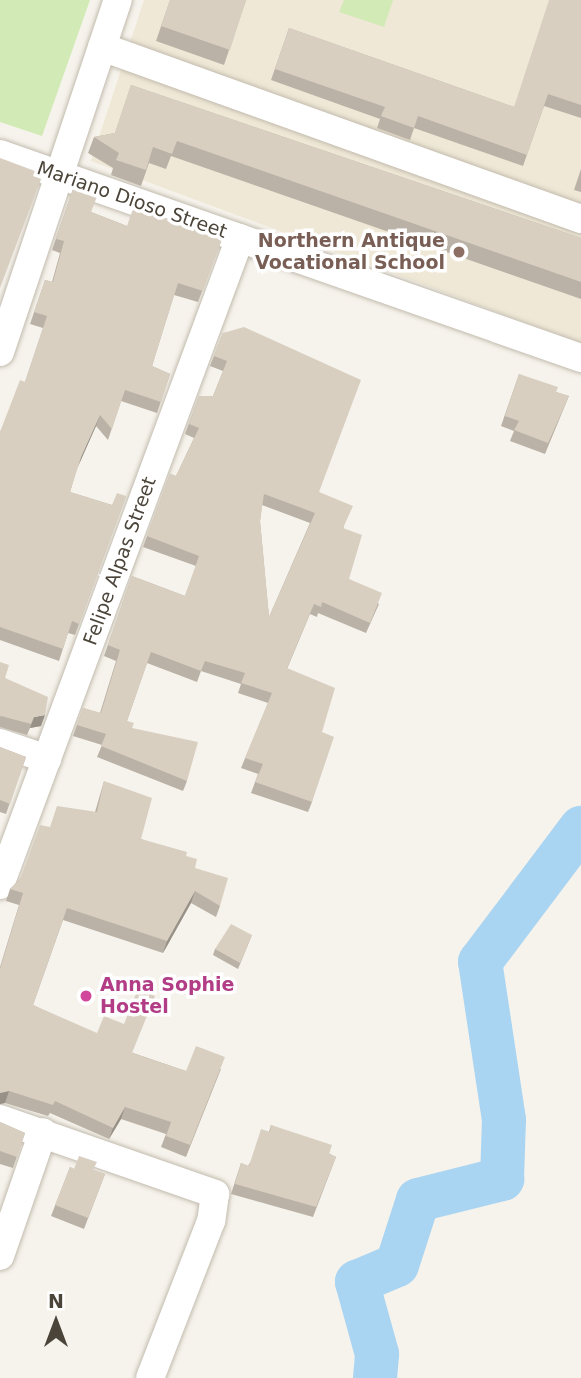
<!DOCTYPE html>
<html>
<head>
<meta charset="utf-8">
<style>
	body { margin:0 }
	#map { position:relative; width:581px; height:1378px; overflow:hidden; background:#f6f3ec; font-family:"DejaVu Sans",sans-serif }
	div>[style] { position:absolute }
	.education>* { inset:0; background:#efe8d6 }
	.green>* { inset:0; background:#d2eab5 }
	.river>* { height:44px; margin:-22px; padding:0 22px; transform-origin:22px; border-radius:22px; background:#a9d4f2 }
	.roads { filter:drop-shadow(0 0 2px #c2bbae) drop-shadow(0 0 2px #c2bbae) }
	.minor>* { height:28px; margin:-14px; padding:0 14px; transform-origin:14px; border-radius:14px; background:#fff }
	.wall>* { inset:0; background:#bab2a6 }
	.shaded-wall>* { inset:0; background:#979187 }
	.building>* { inset:0; background:#d8cfc1 }
	.dots>* { width:19px; height:19px; translate:-50% -50%; box-sizing:border-box; border:4px solid #fff; border-radius:50% }
	span { translate:-50% -50%; white-space:nowrap; text-align:center; line-height:1.15; -webkit-text-stroke:7px #fff; paint-order:stroke }
	.street-label { font-size:19px; color:#4b4439 }
	.education-label { font-size:19px; color:#785e54; font-weight:700 }
	.right { translate:-100% -50%; text-align:right }
	.hotel-label { font-size:19px; color:#b23c85; font-weight:700 }
	.left { translate:0 -50%; text-align:left }
	.north { position:absolute; left:21px; top:1287px; width:70px; height:70px; -webkit-text-stroke:5px #fff; paint-order:stroke; rotate:0deg; font-size:19px; font-weight:700; line-height:28px; text-align:center; color:#4b4439 }
	.north::after { content:''; display:block; margin:auto; width:24px; height:32px; background:#4b4439; clip-path:polygon(50% 0,100% 100%,50% 72%,0 100%) }
</style>
</head>
<body>
<div id="map">
	<div class="education">
		<div style="clip-path:polygon(144px 0,581px 0,581px 343px,91px 161px)"></div>
	</div>
	<div class="green">
		<div style="clip-path:polygon(0 0,90px 0,42px 136px,0 122px)"></div>
		<div style="clip-path:polygon(344px 0,393px 0,384px 27px,339px 12px)"></div>
	</div>
	<div class="river">
		<div style="left:375px;top:1378px;width:24px;rotate:-85deg"></div>
		<div style="left:377px;top:1354px;width:75px;rotate:-105.5deg"></div>
		<div style="left:357px;top:1282px;width:43px;rotate:-23deg"></div>
		<div style="left:397px;top:1265px;width:68px;rotate:-72.1deg"></div>
		<div style="left:418px;top:1200px;width:87px;rotate:-14deg"></div>
		<div style="left:502px;top:1179px;width:59px;rotate:-88.1deg"></div>
		<div style="left:504px;top:1120px;width:160px;rotate:-98.6deg"></div>
		<div style="left:480px;top:962px;width:168px;rotate:-53deg"></div>
	</div>
	<div class="roads">
		<div class="minor">
			<div style="left:102px;top:47px;width:509px;rotate:19.75deg"></div>
			<div style="left:0;top:154px;width:616px;rotate:19.35deg"></div>
			<div style="left:0;top:352px;width:371px;rotate:-71.5deg"></div>
			<div style="left:0;top:743px;width:50px;rotate:18.8deg"></div>
			<div style="left:0;top:885px;width:690px;rotate:-69.65deg"></div>
			<div style="left:0;top:1119px;width:228px;rotate:19.2deg"></div>
			<div style="left:215px;top:1194px;width:27px;rotate:98deg"></div>
			<div style="left:211px;top:1221px;width:168px;rotate:111.2deg"></div>
			<div style="left:0;top:1256px;width:131px;rotate:-70.9deg"></div>
		</div>
	</div>
	<div class="wall">
		<div style="clip-path:polygon(170px 0,246px 0,224px 65px,156px 41px)"></div>
		<div style="clip-path:polygon(581px 0,581px 118px,544px 106px,523px 166px,414px 128px,410px 140px,377px 128px,380px 119px,271px 80px,289px 28px,514px 107px)"></div>
		<div style="clip-path:polygon(131px 85px,581px 238px,581px 299px,171px 156px,166px 169px,149px 163px,141px 186px,111px 175px,113px 168px,88px 153px,94px 137px,115px 133px)"></div>
		<div style="clip-path:polygon(581px 169px,581px 192px,574px 190px)"></div>
		<div style="clip-path:polygon(74px 186px,91px 212px,127px 226px,222px 239px,198px 302px,174px 295px,152px 366px,170px 374px,157px 413px,121px 401px,108px 440px,96px 426px,78px 465px,70px 492px,112px 505px,126px 496px,75px 635px,68px 633px,59px 661px,0 640px,0 432px,25px 382px,43px 328px,30px 324px,45px 280px,52px 282px,60px 253px,52px 250px)"></div>
		<div style="clip-path:polygon(evenodd,223px 333px,319px 492px,344px 528px,349px 579px,379px 604px,366px 633px,318px 613px,317px 617px,310px 614px,287px 669px,322px 732px,312px 802px,308px 812px,251px 793px,258px 774px,241px 768px,268px 703px,238px 693px,241px 684px,201px 671px,197px 682px,147px 663px,127px 721px,132px 728px,187px 781px,183px 791px,97px 757px,102px 745px,73px 736px,83px 708px,100px 713px,116px 661px,104px 656px,132px 576px,185px 596px,196px 566px,143px 547px,170px 474px,176px 476px,194px 438px,185px 434px,199px 396px,213px 396px,223px 371px,210px 366px,223px 333px,262px 505px,310px 523px,269px 617px,260px 521px,262px 505px)"></div>
		<div style="clip-path:polygon(519px 374px,556px 392px,569px 396px,545px 454px,510px 441px,514px 431px,501px 426px)"></div>
		<div style="clip-path:polygon(0 662px,5px 678px,41px 726px,30px 728px,27px 735px,0 727px)"></div>
		<div style="clip-path:polygon(0 747px,26px 757px,6px 814px,0 812px)"></div>
		<div style="clip-path:polygon(104px 781px,141px 839px,186px 856px,220px 906px,216px 917px,191px 903px,163px 953px,63px 920px,33px 1005px,133px 1053px,186px 1071px,221px 1069px,186px 1157px,161px 1147px,166px 1134px,121px 1119px,109px 1139px,50px 1113px,48px 1116px,5px 1103px,0 1104px,0 967px,19px 905px,6px 901px,10px 889px,20px 879px,50px 827px,95px 812px)"></div>
		<div style="clip-path:polygon(252px 935px,238px 969px,213px 955px,215px 949px)"></div>
		<div style="clip-path:polygon(0 1122px,25px 1133px,13px 1168px,0 1164px)"></div>
		<div style="clip-path:polygon(271px 1125px,336px 1157px,313px 1217px,231px 1194px,241px 1163px,248px 1166px,269px 1132px)"></div>
		<div style="clip-path:polygon(70px 1167px,74px 1169px,93px 1170px,105px 1174px,84px 1229px,51px 1216px)"></div>
	</div>
	<div class="shaded-wall">
		<div style="clip-path:polygon(100px 415px,96px 426px,77px 469px,81px 457px)"></div>
		<div style="clip-path:polygon(45px 715px,41px 726px,30px 728px,34px 717px)"></div>
		<div style="clip-path:polygon(195px 891px,191px 903px,163px 953px,167px 941px)"></div>
		<div style="clip-path:polygon(9px 1091px,5px 1103px,0 1104px,0 1093px)"></div>
		<div style="clip-path:polygon(125px 1107px,121px 1119px,109px 1139px,113px 1128px)"></div>
	</div>
	<div class="building">
		<div style="clip-path:polygon(170px 0,246px 0,230px 50px,161px 26px)"></div>
		<div style="clip-path:polygon(549px 0,581px 0,581px 105px,548px 94px,527px 155px,418px 116px,414px 128px,381px 116px,385px 107px,275px 69px,289px 28px,514px 107px)"></div>
		<div style="clip-path:polygon(131px 85px,581px 238px,581px 282px,177px 141px,172px 154px,153px 147px,146px 170px,116px 160px,119px 153px,94px 137px,115px 133px)"></div>
		<div style="clip-path:polygon(0 158px,43px 174px,0 288px)"></div>
		<div style="clip-path:polygon(74px 186px,98px 194px,91px 212px,127px 226px,134px 206px,222px 239px,203px 291px,178px 283px,152px 366px,170px 374px,161px 402px,125px 390px,112px 429px,100px 415px,81px 457px,70px 492px,112px 505px,117px 493px,126px 496px,79px 624px,72px 621px,63px 649px,0 627px,0 432px,20px 380px,25px 382px,47px 316px,34px 312px,45px 280px,53px 282px,64px 241px,56px 239px)"></div>
		<div style="clip-path:polygon(evenodd,244px 327px,361px 380px,319px 492px,353px 506px,343px 528px,362px 535px,349px 579px,382px 593px,370px 623px,322px 602px,321px 607px,314px 604px,287px 668px,335px 688px,322px 732px,334px 737px,312px 802px,255px 782px,263px 764px,245px 758px,272px 693px,241px 683px,245px 673px,205px 661px,201px 671px,151px 652px,127px 721px,134px 723px,132px 728px,198px 742px,187px 781px,101px 746px,106px 734px,77px 725px,83px 708px,101px 713px,120px 650px,108px 645px,132px 576px,185px 596px,199px 556px,147px 536px,170px 474px,176px 476px,199px 428px,189px 424px,199px 396px,213px 396px,227px 361px,214px 356px,223px 333px,244px 327px,264px 494px,315px 513px,269px 617px,260px 521px,264px 494px)"></div>
		<div style="clip-path:polygon(519px 374px,558px 387px,556px 392px,569px 396px,548px 443px,514px 430px,519px 421px,505px 416px)"></div>
		<div style="clip-path:polygon(0 662px,9px 665px,5px 678px,48px 697px,45px 715px,34px 717px,31px 724px,1px 716px,0 717px)"></div>
		<div style="clip-path:polygon(0 747px,26px 757px,10px 804px,0 800px)"></div>
		<div style="clip-path:polygon(104px 781px,152px 798px,141px 839px,187px 852px,186px 856px,197px 859px,195px 868px,228px 878px,220px 906px,195px 891px,167px 941px,67px 908px,33px 1005px,97px 1033px,104px 1016px,124px 1024px,138px 989px,155px 996px,132px 1053px,186px 1071px,196px 1046px,225px 1057px,190px 1145px,166px 1136px,171px 1122px,125px 1107px,113px 1128px,55px 1101px,53px 1105px,9px 1091px,0 1093px,0 969px,23px 893px,10px 889px,20px 879px,40px 825px,50px 827px,57px 806px,97px 812px)"></div>
		<div style="clip-path:polygon(231px 924px,252px 935px,240px 963px,215px 949px)"></div>
		<div style="clip-path:polygon(0 1122px,25px 1133px,17px 1157px,0 1151px)"></div>
		<div style="clip-path:polygon(271px 1125px,332px 1145px,329px 1154px,336px 1157px,316px 1207px,235px 1184px,241px 1163px,249px 1166px,261px 1129px,270px 1132px)"></div>
		<div style="clip-path:polygon(79px 1156px,97px 1162px,93px 1170px,105px 1174px,88px 1218px,55px 1205px,70px 1167px,74px 1169px)"></div>
	</div>
	<div class="dots">
		<div style="left:459px;top:252px;background:#8d6e63"></div>
		<div style="left:86px;top:996px;background:#d1479c"></div>
	</div>
	<div class="street-label">
		<span style="left:132px;top:200px;rotate:19deg">Mariano Dioso Street</span>
		<span style="left:120px;top:561px;rotate:-70deg">Felipe Alpas Street</span>
	</div>
	<div class="education-label">
		<span class="right" style="left:445px;top:252px">Northern Antique<br>Vocational School</span>
	</div>
	<div class="hotel-label">
		<span class="left" style="left:100px;top:996px">Anna Sophie<br>Hostel</span>
	</div>
	<div class="north">N</div>
</div>
</body>
</html>
